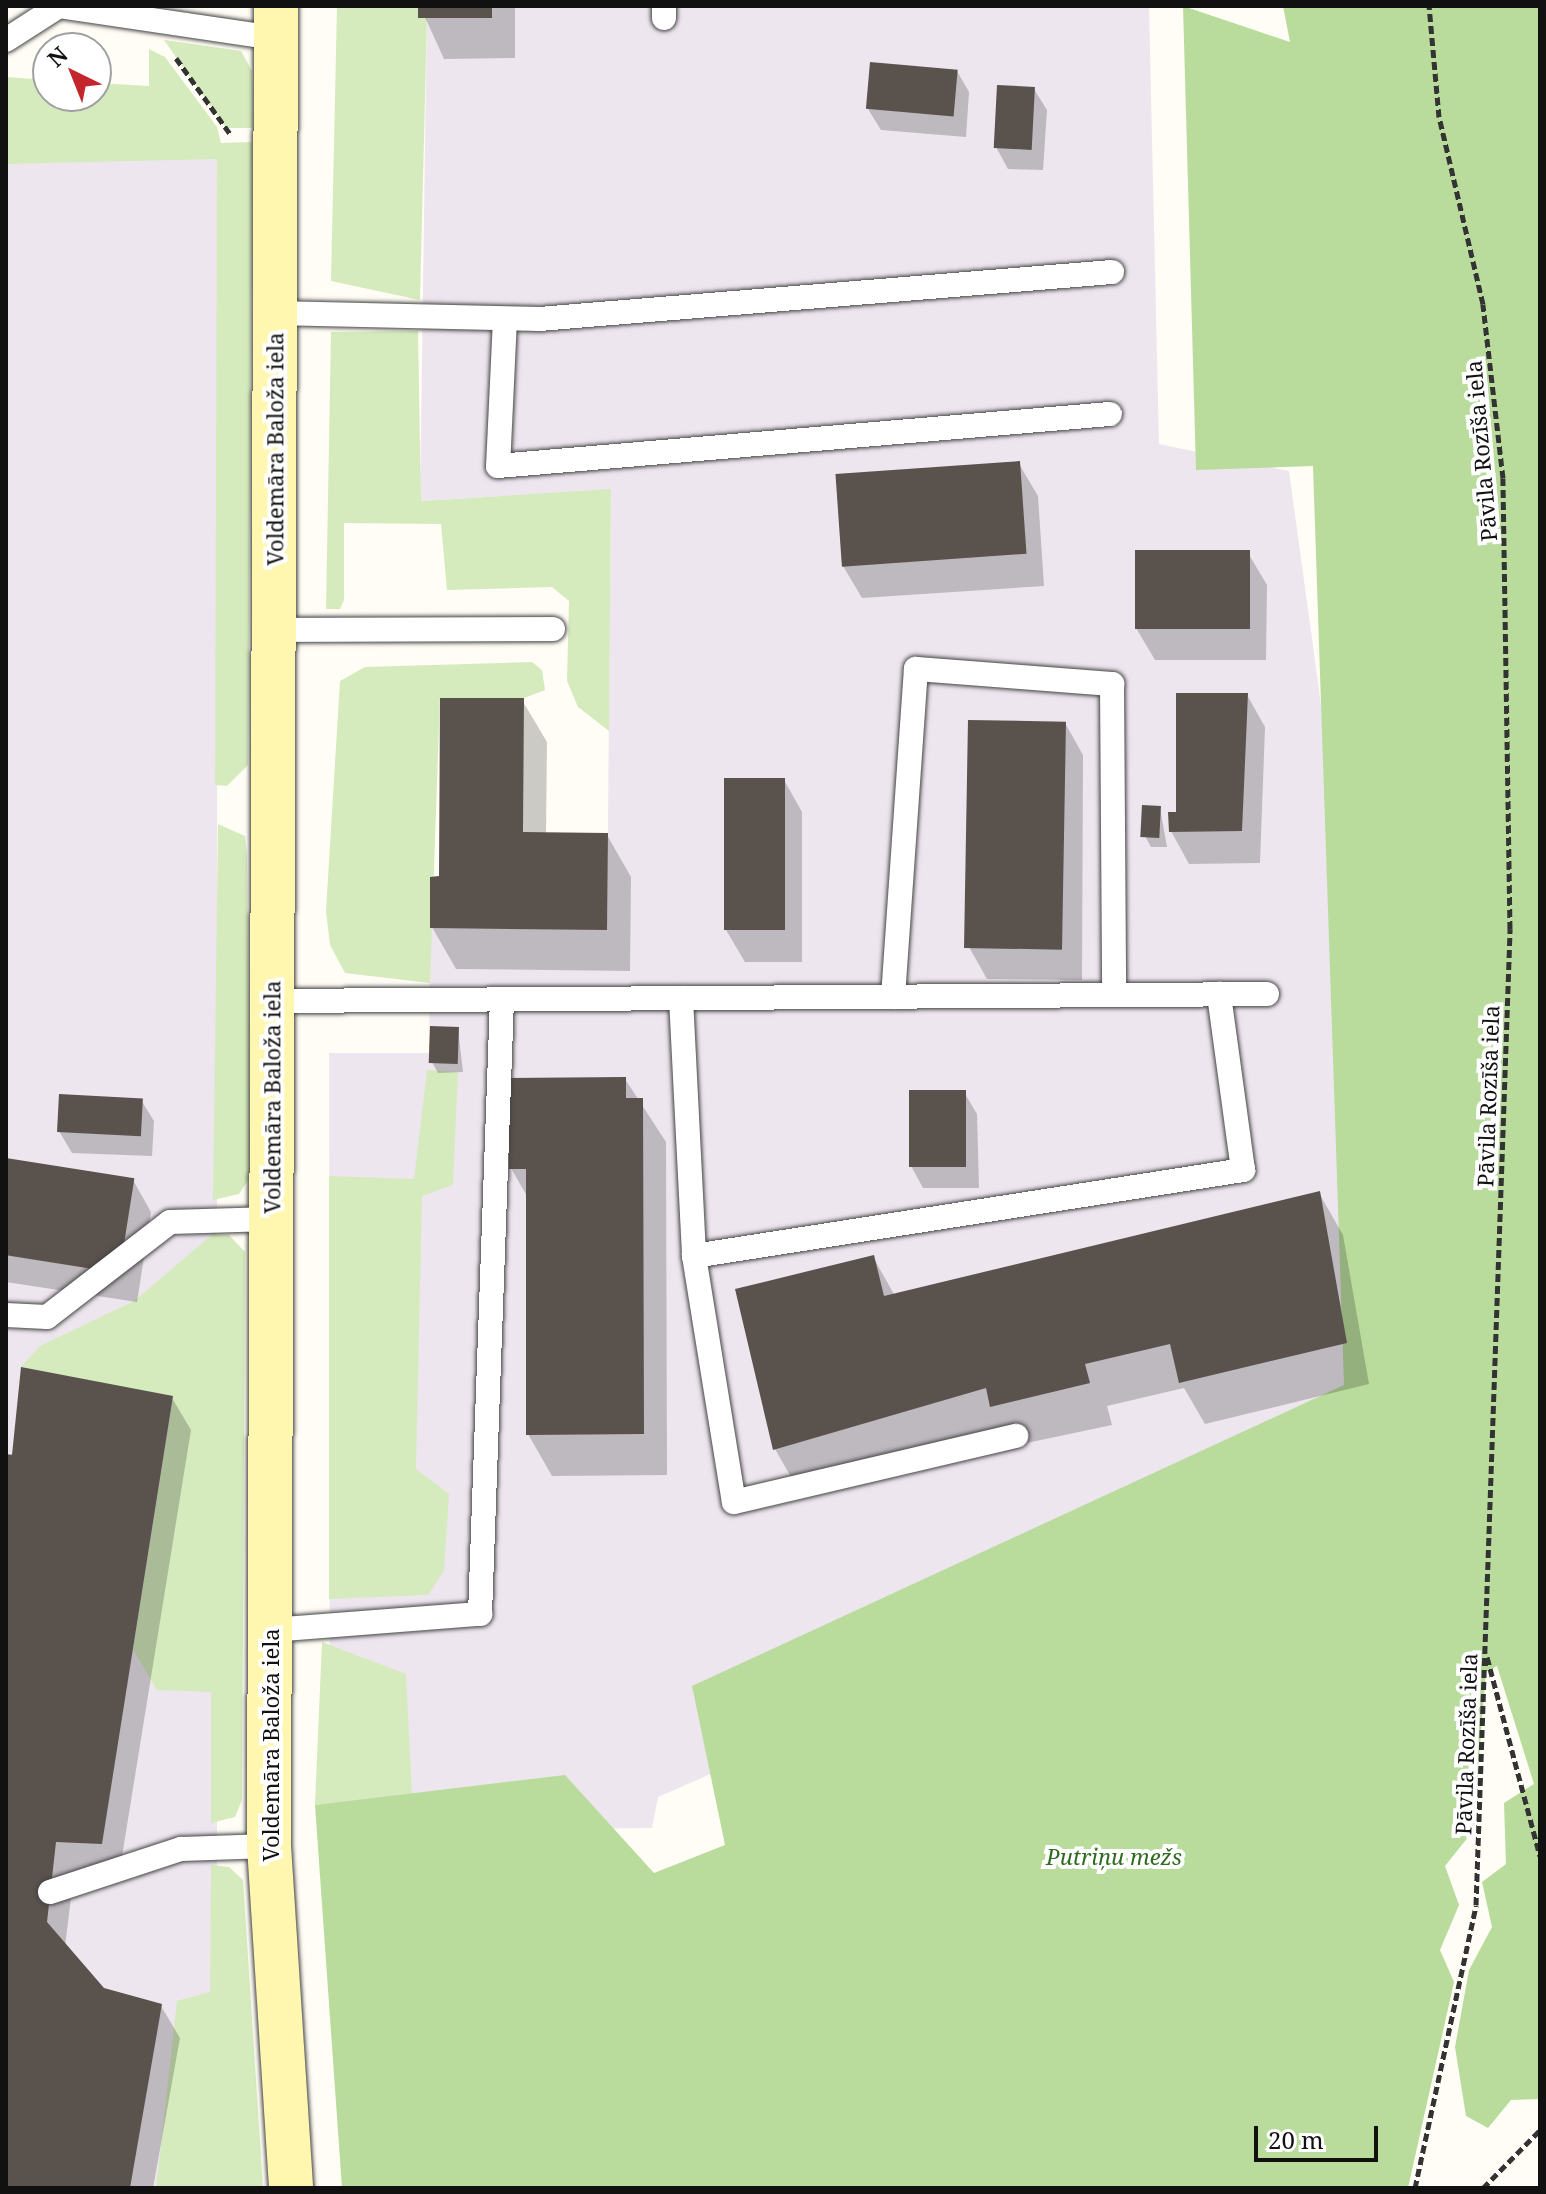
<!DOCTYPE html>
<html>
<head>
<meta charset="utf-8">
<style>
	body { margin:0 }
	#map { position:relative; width:1546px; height:2194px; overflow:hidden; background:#fffdf5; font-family:"Noto Serif",serif }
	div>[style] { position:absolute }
	.industrial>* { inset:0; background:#eee6ef; transform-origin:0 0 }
	.green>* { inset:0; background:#d5ebbd }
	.forest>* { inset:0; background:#b9dc9c }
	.shadow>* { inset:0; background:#0003 }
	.building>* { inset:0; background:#5a524d; transform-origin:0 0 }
	.path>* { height:5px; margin-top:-2.5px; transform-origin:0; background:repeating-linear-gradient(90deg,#333 0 8px,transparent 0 12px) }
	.roads { filter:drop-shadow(0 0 2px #444) drop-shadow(0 0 2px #444) }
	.service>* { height:24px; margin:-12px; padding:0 12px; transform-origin:12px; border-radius:12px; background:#fff }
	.secondary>* { height:44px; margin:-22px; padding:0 22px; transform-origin:22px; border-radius:22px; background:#fff6b0 }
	span { translate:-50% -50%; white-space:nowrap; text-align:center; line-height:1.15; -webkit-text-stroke:8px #fff; paint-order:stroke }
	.street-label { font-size:22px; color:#111 }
	.park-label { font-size:22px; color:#2f6b1f; font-style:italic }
	.frame { position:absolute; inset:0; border:8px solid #111; pointer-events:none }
	.north { position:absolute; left:32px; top:32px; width:80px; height:80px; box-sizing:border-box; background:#fff; border:2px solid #a0a0a0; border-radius:50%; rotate:317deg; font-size:22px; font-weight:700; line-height:32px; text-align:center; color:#111 }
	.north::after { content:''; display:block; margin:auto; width:28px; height:36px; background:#c4262e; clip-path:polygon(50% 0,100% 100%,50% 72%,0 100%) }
	.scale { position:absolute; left:1254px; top:2126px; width:124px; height:36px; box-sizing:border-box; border:4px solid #111; border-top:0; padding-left:10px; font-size:24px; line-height:28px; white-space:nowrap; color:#111; -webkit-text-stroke:6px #fff; paint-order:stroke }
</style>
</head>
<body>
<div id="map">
	<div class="industrial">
		<div style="clip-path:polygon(427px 6px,1149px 6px,1159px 444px,1289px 471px,1425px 1463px,658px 1797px,652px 1828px,574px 1829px,330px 1920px,329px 1053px,429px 1053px,430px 928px,607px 929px,611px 490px,420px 501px)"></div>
		<div style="left:217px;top:159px;width:2029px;height:211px;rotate:90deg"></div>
	</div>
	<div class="green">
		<div style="clip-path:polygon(337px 6px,418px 6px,418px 18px,427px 17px,420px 300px,331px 281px)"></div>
		<div style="clip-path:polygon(164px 40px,241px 51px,252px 71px,253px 128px,226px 128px)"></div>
		<div style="clip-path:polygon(149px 49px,165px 57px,217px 127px,221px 143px,252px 142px,248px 765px,227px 786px,215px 785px,217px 159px,6px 164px,6px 77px,48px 80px,48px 96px,96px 96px,96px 83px,149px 86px)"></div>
		<div style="clip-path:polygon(418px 331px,421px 501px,611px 489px,609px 731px,578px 707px,567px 681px,569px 601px,552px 587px,447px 590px,441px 524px,344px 523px,344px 600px,340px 609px,326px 609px,331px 332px)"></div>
		<div style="clip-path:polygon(532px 662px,542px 670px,545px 690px,524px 698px,440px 698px,430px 983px,345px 973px,330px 945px,326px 911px,340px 681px,365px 667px)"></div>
		<div style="clip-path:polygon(218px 824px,245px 836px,247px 856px,250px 1177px,239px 1194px,213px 1200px)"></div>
		<div style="clip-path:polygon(427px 1070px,458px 1072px,453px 1185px,422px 1196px,416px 1469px,449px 1494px,444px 1571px,428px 1595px,329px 1599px,329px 1176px,414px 1179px)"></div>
		<div style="clip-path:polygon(213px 1234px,229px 1235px,245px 1252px,245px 1272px,242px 1800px,235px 1817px,211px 1823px,211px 1692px,157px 1690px,133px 1649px,173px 1397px,21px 1367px,40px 1346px,134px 1301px)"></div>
		<div style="clip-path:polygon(322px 1642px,406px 1674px,412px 1794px,315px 1805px)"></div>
		<div style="clip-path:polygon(211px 1865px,229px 1867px,243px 1880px,263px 2188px,156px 2188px,177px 2001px,210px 1992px)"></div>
	</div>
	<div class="forest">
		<div style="clip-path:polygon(1183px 6px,1290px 42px,1283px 6px,1540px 6px,1540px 2099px,1511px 2100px,1488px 2128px,1466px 2116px,1455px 2047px,1469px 1970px,1492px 1927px,1482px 1882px,1506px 1864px,1504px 1803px,1534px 1784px,1497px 1666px,1486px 1672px,1473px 1831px,1445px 1866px,1459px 1905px,1440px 1950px,1454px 1982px,1408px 2188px,342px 2188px,315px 1805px,565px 1775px,654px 1873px,725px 1845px,692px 1686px,1344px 1385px,1313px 466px,1196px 470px)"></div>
	</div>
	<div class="shadow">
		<div style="clip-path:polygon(420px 6px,515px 6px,515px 58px,444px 59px)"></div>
		<div style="clip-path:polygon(957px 71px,969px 92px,966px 137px,881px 130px,868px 109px)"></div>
		<div style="clip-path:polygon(1034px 89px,1047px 110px,1043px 170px,1008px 169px,996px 147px)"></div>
		<div style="clip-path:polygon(1019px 464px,1038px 496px,1044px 586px,862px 598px,843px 566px)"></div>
		<div style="clip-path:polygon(1248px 553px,1267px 585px,1266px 660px,1155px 660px,1136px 628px)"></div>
		<div style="clip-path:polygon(1247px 695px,1265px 727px,1260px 863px,1189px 864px,1171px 831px)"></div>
		<div style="clip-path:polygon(522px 700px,547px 742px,546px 835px,607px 835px,631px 877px,630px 971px,456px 969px,432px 927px,440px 878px)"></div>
		<div style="clip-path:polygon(1065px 723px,1083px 755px,1082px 980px,987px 979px,969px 947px)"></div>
		<div style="clip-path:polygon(784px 780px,802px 812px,802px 962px,745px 962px,726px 930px)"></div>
		<div style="clip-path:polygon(1160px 808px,1167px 847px,1151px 847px,1145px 836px)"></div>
		<div style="clip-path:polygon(458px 1029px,463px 1072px,438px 1073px,432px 1062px)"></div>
		<div style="clip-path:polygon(625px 1079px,666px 1142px,667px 1475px,552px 1476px,528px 1434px,528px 1198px,511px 1168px)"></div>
		<div style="clip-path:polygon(964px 1092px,977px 1114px,979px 1188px,923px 1188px,911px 1166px)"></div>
		<div style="clip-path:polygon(141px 1100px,154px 1121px,152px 1156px,72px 1153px,59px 1131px)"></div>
		<div style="clip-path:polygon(6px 1160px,133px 1180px,151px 1212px,137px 1302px,6px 1282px)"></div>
		<div style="clip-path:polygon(1319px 1193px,1343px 1235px,1369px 1384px,1205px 1424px,1184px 1388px,1107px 1406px,1112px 1425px,799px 1491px,775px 1449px,873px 1257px,895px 1296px)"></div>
		<div style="clip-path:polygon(172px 1398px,191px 1430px,119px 1875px,74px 1873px,65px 1947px,102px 1990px,161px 2006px,180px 2038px,153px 2188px,6px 2188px,6px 1456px)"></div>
	</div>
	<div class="building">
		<div style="left:418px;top:6px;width:74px;height:12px"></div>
		<div style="left:870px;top:62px;width:88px;height:47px;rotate:5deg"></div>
		<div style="left:997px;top:85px;width:38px;height:63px;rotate:3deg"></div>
		<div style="left:1020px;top:461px;width:93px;height:185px;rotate:86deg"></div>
		<div style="left:1135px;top:550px;width:115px;height:79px"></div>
		<div style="clip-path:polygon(1176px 693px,1248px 693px,1242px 831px,1169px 832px,1168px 812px,1176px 812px)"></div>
		<div style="clip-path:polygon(440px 698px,524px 698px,523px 832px,608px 833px,607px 930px,430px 928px,430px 877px,439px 876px)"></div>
		<div style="left:968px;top:720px;width:98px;height:228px;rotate:1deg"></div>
		<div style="left:785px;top:778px;width:152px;height:61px;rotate:90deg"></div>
		<div style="left:1142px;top:805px;width:19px;height:32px;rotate:3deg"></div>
		<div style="left:430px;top:1026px;width:29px;height:37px;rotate:2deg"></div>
		<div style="clip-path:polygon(626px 1077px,626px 1098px,643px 1098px,644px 1434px,526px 1435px,526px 1169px,509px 1169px,508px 1078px)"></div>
		<div style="left:909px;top:1090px;width:57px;height:77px"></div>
		<div style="left:59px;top:1094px;width:84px;height:38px;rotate:3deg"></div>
		<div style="left:6px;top:1158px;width:130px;height:96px;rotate:9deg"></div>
		<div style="clip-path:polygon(1320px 1191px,1347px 1343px,1179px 1383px,1170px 1344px,1085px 1364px,1090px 1383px,990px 1407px,986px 1388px,773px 1450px,735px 1289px,874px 1255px,884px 1296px)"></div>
		<div style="clip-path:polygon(21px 1367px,173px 1396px,102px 1844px,56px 1842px,47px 1922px,104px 1988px,162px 2004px,130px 2188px,6px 2188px,6px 1454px,12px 1455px)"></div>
	</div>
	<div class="path">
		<div style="left:176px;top:58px;width:95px;rotate:54.5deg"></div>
		<div style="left:1487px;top:1657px;width:206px;rotate:75.1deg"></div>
		<div style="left:1415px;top:2188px;width:289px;rotate:-77.8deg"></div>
		<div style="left:1476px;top:1905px;width:977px;rotate:-88deg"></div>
		<div style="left:1510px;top:929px;width:451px;rotate:-90.9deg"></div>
		<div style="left:1503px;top:478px;width:175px;rotate:-96.6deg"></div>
		<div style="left:1483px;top:304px;width:192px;rotate:-103.2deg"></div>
		<div style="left:1439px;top:117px;width:111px;rotate:-95.1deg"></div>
		<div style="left:1483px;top:2188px;width:81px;rotate:-45.5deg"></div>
	</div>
	<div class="roads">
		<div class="service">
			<div style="left:58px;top:6px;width:220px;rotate:8.4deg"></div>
			<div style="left:664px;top:6px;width:12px;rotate:90deg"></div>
			<div style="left:6px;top:40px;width:63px;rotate:-32.7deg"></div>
			<div style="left:275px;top:313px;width:264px;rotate:1.3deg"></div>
			<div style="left:539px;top:319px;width:575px;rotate:-4.69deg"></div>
			<div style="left:505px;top:319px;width:147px;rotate:92.7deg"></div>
			<div style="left:498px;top:466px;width:614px;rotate:-4.86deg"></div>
			<div style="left:274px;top:630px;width:279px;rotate:-0.2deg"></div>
			<div style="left:893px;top:997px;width:329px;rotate:-86deg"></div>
			<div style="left:916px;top:669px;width:197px;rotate:4.4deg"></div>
			<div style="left:1112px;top:684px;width:311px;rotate:89.6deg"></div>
			<div style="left:681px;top:998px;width:258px;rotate:87.1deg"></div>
			<div style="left:694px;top:1256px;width:556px;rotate:-8.9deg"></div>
			<div style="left:1243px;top:1170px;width:178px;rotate:-97.8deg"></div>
			<div style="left:273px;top:1001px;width:994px;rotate:-0.4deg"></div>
			<div style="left:694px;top:1256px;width:249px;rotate:80.8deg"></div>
			<div style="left:734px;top:1502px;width:290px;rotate:-13.2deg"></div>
			<div style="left:6px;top:1315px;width:41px;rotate:2.8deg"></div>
			<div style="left:47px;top:1317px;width:155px;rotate:-37.7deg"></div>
			<div style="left:170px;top:1222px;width:102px;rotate:-1.7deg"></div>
			<div style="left:270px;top:1630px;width:211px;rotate:-4.4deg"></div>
			<div style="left:480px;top:1614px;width:615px;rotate:-87.95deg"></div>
			<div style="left:50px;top:1892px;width:138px;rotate:-18.2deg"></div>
			<div style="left:181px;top:1849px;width:88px;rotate:-2deg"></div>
		</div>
		<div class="secondary">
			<div style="left:276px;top:6px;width:1840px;rotate:90.22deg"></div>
			<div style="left:269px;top:1846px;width:343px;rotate:86.3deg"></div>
		</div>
	</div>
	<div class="street-label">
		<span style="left:275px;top:449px;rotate:-90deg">Voldemāra Baloža iela</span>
		<span style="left:1481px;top:451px;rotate:-95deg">Pāvila Rozīša iela</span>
		<span style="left:1488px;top:1096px;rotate:-88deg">Pāvila Rozīša iela</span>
		<span style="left:272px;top:1097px;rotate:-90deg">Voldemāra Baloža iela</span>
		<span style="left:1466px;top:1744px;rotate:-88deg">Pāvila Rozīša iela</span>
		<span style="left:271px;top:1745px;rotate:-90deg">Voldemāra Baloža iela</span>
	</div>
	<div class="park-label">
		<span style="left:1114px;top:1857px">Putriņu mežs</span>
	</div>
	<div class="frame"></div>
	<div class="north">N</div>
	<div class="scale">20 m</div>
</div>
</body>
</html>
